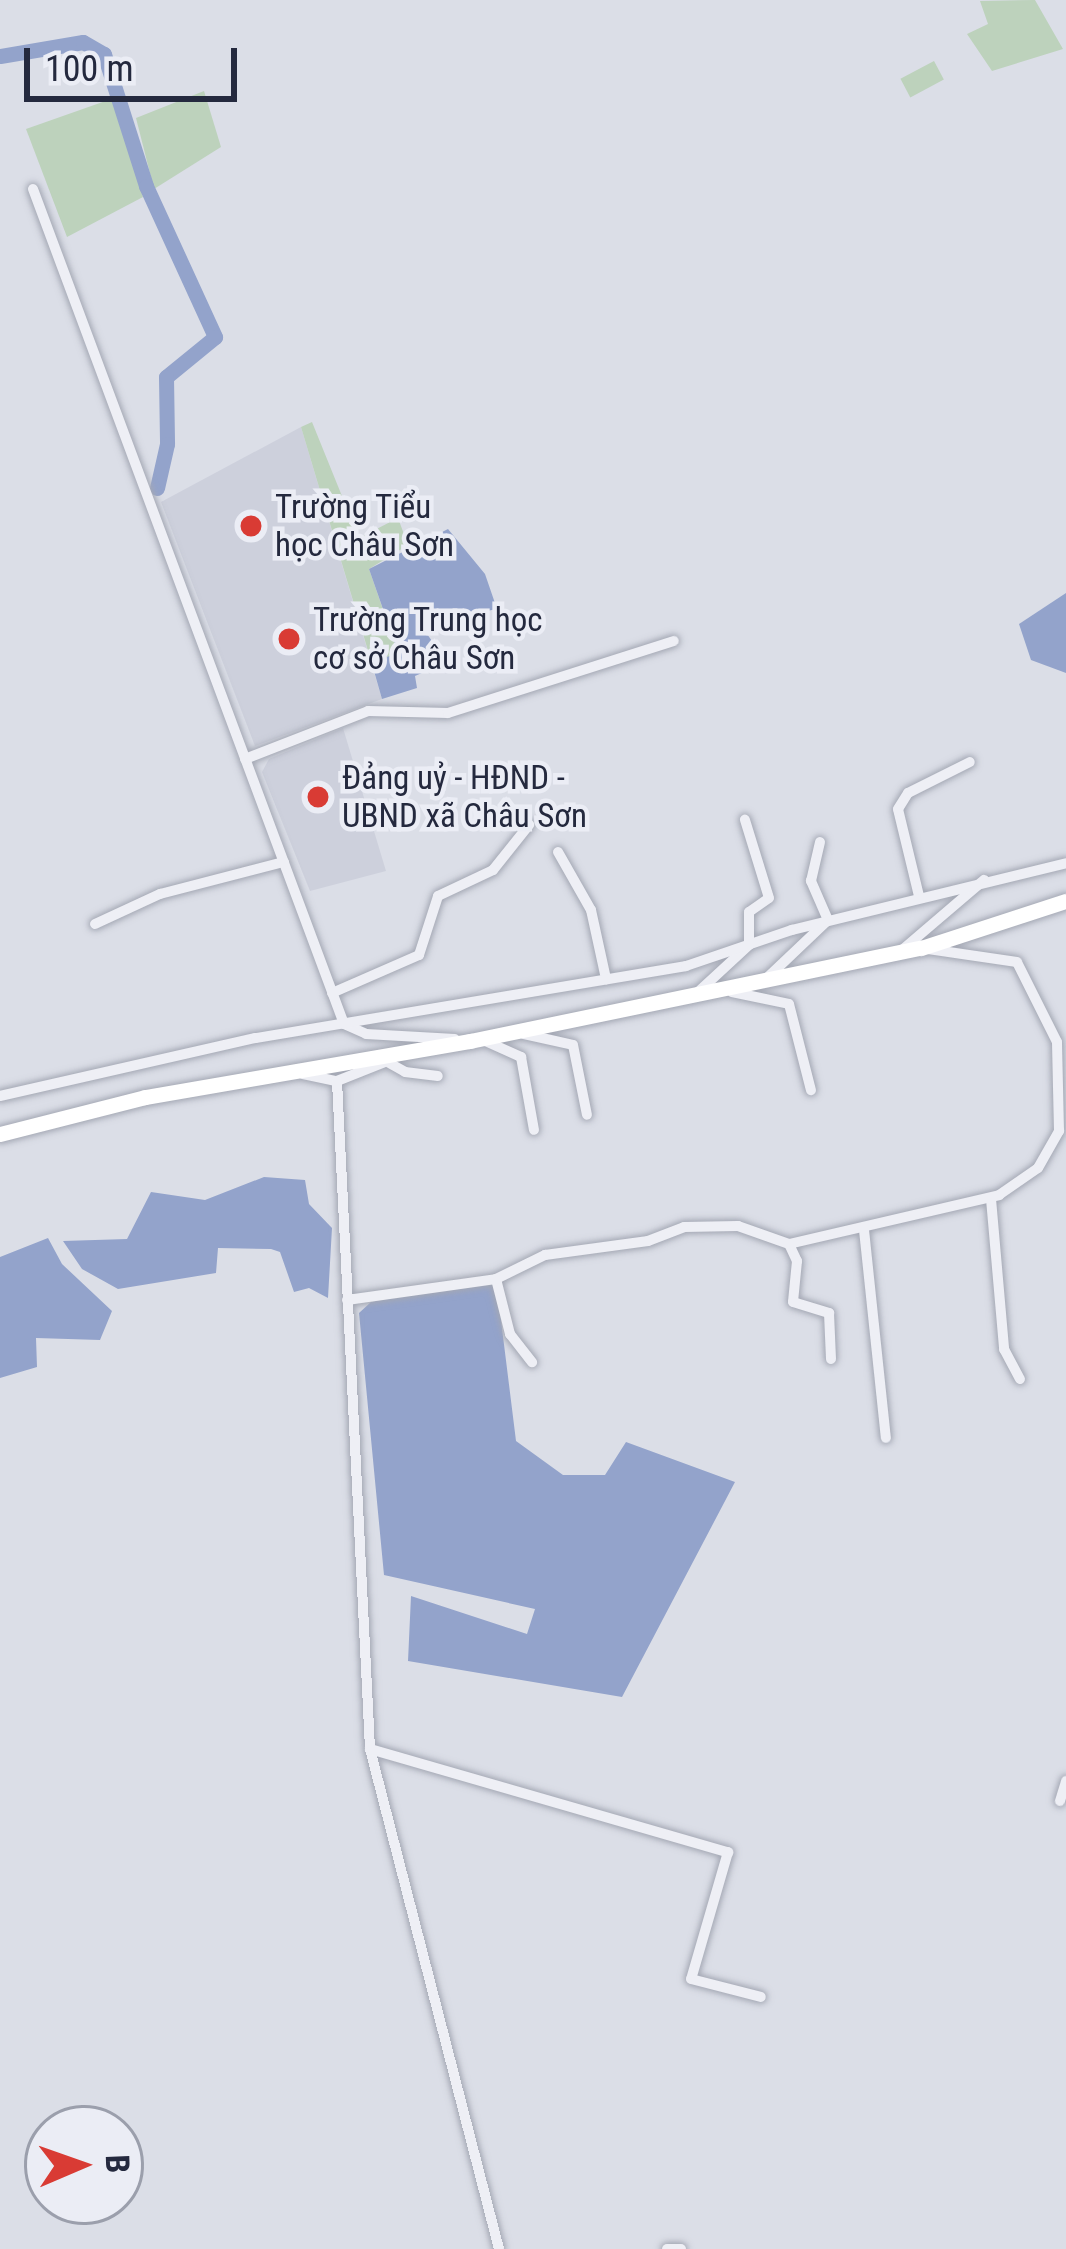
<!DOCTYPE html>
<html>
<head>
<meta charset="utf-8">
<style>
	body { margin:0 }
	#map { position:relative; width:1066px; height:2249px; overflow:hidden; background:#dbdee7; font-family:"Roboto Condensed",sans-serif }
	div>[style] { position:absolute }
	.built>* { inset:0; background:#cdd0dc }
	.green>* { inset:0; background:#bdd2bc; transform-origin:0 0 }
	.water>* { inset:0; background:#93a3cb }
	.canal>* { height:15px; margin:-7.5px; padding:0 7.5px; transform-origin:7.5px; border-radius:7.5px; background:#93a3cb }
	.roads { filter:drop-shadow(0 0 3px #a4a8b4) drop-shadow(0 0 3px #a4a8b4) }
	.street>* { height:10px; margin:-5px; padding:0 5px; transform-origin:5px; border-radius:5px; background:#eeeff5 }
	.secondary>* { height:15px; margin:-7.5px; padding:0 7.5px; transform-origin:7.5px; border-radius:7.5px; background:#fff }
	.dots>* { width:33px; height:33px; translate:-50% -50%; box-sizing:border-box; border:6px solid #ebedf5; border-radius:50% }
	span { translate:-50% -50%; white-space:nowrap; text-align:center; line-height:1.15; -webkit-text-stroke:9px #ebedf5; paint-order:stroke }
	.poi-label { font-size:33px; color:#24293e }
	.left { translate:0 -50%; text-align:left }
	.north { position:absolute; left:24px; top:2105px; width:120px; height:120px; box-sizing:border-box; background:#ebedf5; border:3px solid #9b9fac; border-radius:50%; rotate:88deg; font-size:33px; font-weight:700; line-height:48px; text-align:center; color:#24293e }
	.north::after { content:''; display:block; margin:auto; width:42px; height:54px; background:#d93b34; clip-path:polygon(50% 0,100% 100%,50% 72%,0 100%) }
	.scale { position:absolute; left:24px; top:48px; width:213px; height:54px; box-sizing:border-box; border:6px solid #24293e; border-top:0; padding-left:15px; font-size:36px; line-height:42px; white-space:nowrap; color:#24293e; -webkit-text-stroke:9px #ebedf5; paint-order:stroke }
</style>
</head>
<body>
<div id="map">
	<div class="built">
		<div style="clip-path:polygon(301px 427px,382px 699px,255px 746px,161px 502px)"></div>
		<div style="clip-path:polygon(343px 728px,386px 871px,310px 891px,262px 772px,269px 759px)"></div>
	</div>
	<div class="green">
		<div style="clip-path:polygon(1035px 0,1063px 49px,992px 71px,967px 34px,988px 24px,980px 1px)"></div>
		<div style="left:934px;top:61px;width:21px;height:38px;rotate:62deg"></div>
		<div style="clip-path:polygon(204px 91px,221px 147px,154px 189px,136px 118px)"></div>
		<div style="clip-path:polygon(114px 98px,143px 197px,67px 237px,26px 129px)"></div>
		<div style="clip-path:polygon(312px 422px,359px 538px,398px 518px,408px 545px,369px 569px,398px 653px,372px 664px,301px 427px)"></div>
	</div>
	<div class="water">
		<div style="clip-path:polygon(448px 529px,485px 574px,497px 609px,436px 621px,427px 634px,447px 662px,415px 676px,417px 688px,382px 699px,372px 664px,398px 652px,369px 569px)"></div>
		<div style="clip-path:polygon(1066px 593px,1066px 673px,1031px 660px,1019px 624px)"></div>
		<div style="clip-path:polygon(264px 1177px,305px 1180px,309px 1204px,332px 1228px,328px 1298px,309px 1288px,294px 1292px,280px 1252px,271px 1249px,218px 1248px,216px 1273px,118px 1289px,82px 1269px,63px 1241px,127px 1239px,151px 1192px,205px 1200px)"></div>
		<div style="clip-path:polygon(48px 1238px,62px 1264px,112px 1311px,100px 1340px,36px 1338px,37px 1367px,0 1378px,0 1257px)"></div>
		<div style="clip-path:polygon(489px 1279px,497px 1288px,516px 1441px,563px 1475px,605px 1475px,626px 1442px,735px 1482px,622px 1697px,408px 1661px,411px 1596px,527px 1634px,535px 1609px,384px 1575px,359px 1313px,371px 1302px)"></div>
	</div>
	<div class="canal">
		<div style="left:0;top:56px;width:84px;rotate:-9.6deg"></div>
		<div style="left:83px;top:42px;width:24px;rotate:30deg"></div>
		<div style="left:104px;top:54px;width:139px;rotate:72.3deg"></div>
		<div style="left:146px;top:186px;width:166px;rotate:65.4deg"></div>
		<div style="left:215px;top:337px;width:63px;rotate:140.8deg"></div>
		<div style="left:166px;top:377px;width:67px;rotate:89.1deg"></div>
		<div style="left:167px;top:444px;width:45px;rotate:102.8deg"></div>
	</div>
	<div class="roads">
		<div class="street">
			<div style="left:33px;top:189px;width:891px;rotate:69.57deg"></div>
			<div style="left:344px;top:1024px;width:24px;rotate:24deg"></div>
			<div style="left:366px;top:1034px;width:89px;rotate:3.2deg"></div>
			<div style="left:245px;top:759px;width:132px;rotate:-21.3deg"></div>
			<div style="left:368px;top:711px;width:80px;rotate:1.4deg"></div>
			<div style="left:448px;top:713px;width:237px;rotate:-17.7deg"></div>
			<div style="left:558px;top:852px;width:67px;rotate:60.4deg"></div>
			<div style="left:591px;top:910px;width:71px;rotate:77.7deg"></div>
			<div style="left:919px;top:896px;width:89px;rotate:-103.6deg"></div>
			<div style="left:898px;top:809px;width:19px;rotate:-58deg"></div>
			<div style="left:908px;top:793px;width:69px;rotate:-26.6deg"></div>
			<div style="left:95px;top:924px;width:72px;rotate:-24.8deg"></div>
			<div style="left:160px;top:894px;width:128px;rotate:-14.5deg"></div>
			<div style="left:902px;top:950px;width:108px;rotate:-40.5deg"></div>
			<div style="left:768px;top:977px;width:83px;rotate:-43.5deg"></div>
			<div style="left:828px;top:920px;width:43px;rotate:-113.6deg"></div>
			<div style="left:811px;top:881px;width:40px;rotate:-77deg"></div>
			<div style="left:732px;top:992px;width:58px;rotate:11.9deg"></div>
			<div style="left:789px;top:1004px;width:89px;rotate:75.7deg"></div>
			<div style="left:332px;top:993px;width:95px;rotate:-23.6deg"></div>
			<div style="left:419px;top:955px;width:62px;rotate:-72.1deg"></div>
			<div style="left:438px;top:896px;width:61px;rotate:-25.3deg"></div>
			<div style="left:493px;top:870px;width:58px;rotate:-51.3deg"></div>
			<div style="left:697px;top:993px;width:71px;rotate:-42.7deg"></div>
			<div style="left:749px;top:945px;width:33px;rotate:-90deg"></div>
			<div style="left:749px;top:912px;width:24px;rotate:-35deg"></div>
			<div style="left:769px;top:898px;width:82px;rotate:-107.1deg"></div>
			<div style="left:524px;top:1034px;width:50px;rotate:12.7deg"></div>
			<div style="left:573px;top:1045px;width:71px;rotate:78.7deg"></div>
			<div style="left:483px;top:1040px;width:42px;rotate:24.1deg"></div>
			<div style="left:521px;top:1057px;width:74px;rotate:79.9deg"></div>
			<div style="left:382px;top:1059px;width:26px;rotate:29deg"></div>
			<div style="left:405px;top:1072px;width:33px;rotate:7deg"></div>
			<div style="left:303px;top:1074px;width:35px;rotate:12deg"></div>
			<div style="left:337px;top:1081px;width:52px;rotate:-21.6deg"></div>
			<div style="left:337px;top:1081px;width:669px;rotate:87.17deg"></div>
			<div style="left:370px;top:1749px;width:516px;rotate:75.53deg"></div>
			<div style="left:0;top:1096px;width:262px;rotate:-12.8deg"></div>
			<div style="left:256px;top:1038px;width:436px;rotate:-9.5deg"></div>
			<div style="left:686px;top:966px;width:112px;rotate:-18.8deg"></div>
			<div style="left:792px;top:930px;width:282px;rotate:-13.7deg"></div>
			<div style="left:991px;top:1199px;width:151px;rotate:85deg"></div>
			<div style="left:1004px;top:1349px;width:34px;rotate:62deg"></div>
			<div style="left:864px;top:1230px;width:209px;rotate:84deg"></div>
			<div style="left:789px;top:1244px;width:19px;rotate:65deg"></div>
			<div style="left:797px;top:1261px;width:41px;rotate:95.6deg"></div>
			<div style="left:793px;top:1302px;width:38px;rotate:17deg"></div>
			<div style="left:829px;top:1313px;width:46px;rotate:87.5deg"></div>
			<div style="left:496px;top:1279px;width:57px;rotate:75.7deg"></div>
			<div style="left:510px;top:1334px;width:36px;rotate:52deg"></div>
			<div style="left:347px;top:1300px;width:150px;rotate:-8deg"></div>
			<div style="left:496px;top:1279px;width:55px;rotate:-26.1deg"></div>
			<div style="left:545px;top:1255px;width:104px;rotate:-7.7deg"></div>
			<div style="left:648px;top:1241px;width:39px;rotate:-21deg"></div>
			<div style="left:684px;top:1227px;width:54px;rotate:-1.1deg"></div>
			<div style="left:738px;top:1226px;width:54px;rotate:19.4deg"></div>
			<div style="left:789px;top:1244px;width:216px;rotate:-13.1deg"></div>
			<div style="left:999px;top:1195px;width:47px;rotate:-34.7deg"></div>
			<div style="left:1038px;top:1168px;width:43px;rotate:-60.4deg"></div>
			<div style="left:1059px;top:1131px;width:89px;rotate:-91.3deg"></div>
			<div style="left:1057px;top:1042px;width:89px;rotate:-116.6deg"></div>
			<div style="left:1017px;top:962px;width:90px;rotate:-171.7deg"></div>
			<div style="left:370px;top:1749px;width:373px;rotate:16.1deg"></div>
			<div style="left:728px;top:1852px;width:132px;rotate:106.2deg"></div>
			<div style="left:691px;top:1979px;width:72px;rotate:14.4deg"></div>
			<div style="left:1060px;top:1801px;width:21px;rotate:-73deg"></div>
			<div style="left:667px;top:2249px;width:14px"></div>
		</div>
		<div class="secondary">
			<div style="left:0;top:1134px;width:150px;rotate:-14.3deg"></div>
			<div style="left:145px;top:1097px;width:330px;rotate:-9.8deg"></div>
			<div style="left:470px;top:1041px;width:460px;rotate:-11.7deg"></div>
			<div style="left:921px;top:948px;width:152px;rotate:-18deg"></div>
		</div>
	</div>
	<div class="dots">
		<div style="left:251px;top:526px;background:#d93b34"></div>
		<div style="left:289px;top:639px;background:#d93b34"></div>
		<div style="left:318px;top:797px;background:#d93b34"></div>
	</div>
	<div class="poi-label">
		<span class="left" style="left:275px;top:526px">Trường Tiểu<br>học Châu Sơn</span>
		<span class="left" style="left:313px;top:639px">Trường Trung học<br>cơ sở Châu Sơn</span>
		<span class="left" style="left:342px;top:797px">Đảng uỷ - HĐND -<br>UBND xã Châu Sơn</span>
	</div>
	<div class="north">B</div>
	<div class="scale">100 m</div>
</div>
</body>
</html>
